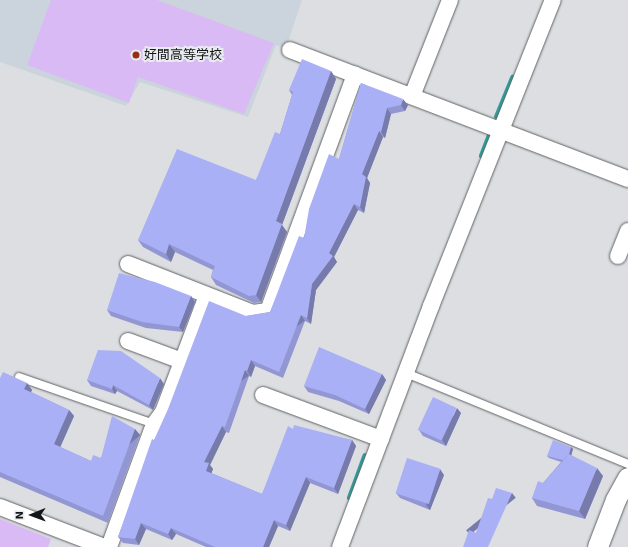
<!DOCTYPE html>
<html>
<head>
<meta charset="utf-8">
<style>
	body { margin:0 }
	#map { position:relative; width:628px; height:547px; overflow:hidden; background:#dcdee1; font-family:"Work Sans","Noto Sans JP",sans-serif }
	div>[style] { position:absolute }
	.built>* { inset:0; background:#cbd4dc }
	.green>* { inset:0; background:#d9baf5 }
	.stream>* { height:5.5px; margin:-2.75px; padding:0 2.75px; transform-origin:2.75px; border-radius:2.75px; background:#2da09e }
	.roads { filter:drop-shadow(0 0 1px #5f6264) drop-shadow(0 0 1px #5f6264) }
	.service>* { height:8px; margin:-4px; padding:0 4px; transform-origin:4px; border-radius:4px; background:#fff }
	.minor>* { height:16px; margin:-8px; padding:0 8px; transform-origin:8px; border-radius:8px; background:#fff }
	.tertiary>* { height:20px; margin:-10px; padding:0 10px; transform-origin:10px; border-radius:10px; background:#fff }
	.wall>* { inset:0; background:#9297d3 }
	.shaded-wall>* { inset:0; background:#777bac; transform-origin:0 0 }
	.building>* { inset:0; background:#aab0f5; transform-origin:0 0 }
	.dots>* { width:11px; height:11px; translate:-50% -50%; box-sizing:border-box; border:2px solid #e9ecef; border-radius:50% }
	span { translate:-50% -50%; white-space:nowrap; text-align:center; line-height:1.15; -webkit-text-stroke:4px #e9ecef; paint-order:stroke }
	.poi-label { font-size:13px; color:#151617 }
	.left { translate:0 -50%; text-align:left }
	.north { position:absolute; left:12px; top:495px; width:40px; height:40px; -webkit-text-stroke:3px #e9ecef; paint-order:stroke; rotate:269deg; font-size:11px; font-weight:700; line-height:16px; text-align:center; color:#151617 }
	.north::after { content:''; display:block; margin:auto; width:14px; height:18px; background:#151617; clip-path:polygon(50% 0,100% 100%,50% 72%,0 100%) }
</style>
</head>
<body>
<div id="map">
	<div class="built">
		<div style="clip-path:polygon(0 0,302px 0,286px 48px,276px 45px,248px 117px,140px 82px,126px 106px,0 62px)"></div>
	</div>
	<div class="green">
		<div style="clip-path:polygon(51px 0,157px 0,274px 43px,244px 114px,138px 77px,129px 103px,27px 65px)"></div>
		<div style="clip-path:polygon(0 519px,51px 539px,48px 547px,0 547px)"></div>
	</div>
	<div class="stream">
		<div style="left:497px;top:117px;width:42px;rotate:-67.7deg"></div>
		<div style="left:482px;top:156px;width:26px;rotate:-69deg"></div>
		<div style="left:350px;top:498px;width:44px;rotate:-69.9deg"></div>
	</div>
	<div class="roads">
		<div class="service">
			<div style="left:406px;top:373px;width:240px;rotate:22.3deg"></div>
			<div style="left:19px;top:377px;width:143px;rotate:19.2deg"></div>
		</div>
		<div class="minor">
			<div style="left:290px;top:50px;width:362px;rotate:20.9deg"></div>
			<div style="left:412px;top:96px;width:103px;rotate:-68.4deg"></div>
			<div style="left:618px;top:256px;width:27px;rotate:-68deg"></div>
			<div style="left:128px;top:264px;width:134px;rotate:21.4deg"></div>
			<div style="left:253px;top:313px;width:15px;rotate:-8deg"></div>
			<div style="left:268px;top:311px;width:252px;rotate:-69.8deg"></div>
			<div style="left:128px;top:341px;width:58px;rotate:20.3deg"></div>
			<div style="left:263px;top:395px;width:126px;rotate:20.4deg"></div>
			<div style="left:0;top:507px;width:111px;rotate:21deg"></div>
			<div style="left:109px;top:547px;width:131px;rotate:-69.9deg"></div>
			<div style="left:154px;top:424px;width:15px;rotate:-53deg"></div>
			<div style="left:163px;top:412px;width:119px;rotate:-69.3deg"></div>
			<div style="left:340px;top:547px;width:258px;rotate:-69.3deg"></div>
			<div style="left:431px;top:306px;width:329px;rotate:-68.3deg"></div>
		</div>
		<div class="tertiary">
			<div style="left:598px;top:547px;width:50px;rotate:-69deg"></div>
			<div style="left:616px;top:500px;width:25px;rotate:-61deg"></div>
		</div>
	</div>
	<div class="wall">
		<div style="clip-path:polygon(331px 71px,336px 79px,282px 225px,287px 232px,261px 302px,254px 303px,216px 285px,211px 277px,213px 270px,175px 252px,171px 262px,143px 247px,138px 240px,256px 180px,280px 134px,292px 95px,289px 90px)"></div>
		<div style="clip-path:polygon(361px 83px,408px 105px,405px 111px,391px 114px,385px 138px,383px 137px,367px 178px,370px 183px,364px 213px,358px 210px,334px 257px,337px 262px,316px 290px,311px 324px,305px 321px,283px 378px,255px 366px,251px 377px,249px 376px,229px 433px,226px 432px,210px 465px,213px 469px,211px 473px,262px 494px,293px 429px,352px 440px,356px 446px,338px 494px,310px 483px,290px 531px,278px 526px,269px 547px,206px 547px,176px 534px,172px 540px,146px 529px,139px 545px,123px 543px,118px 537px,154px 440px,246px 316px,270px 312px,339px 159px)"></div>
		<div style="clip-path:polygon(191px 296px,195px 302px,183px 332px,146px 328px,111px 316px,107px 310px)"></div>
		<div style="clip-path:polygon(382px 374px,386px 380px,369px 414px,339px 401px,308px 392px,304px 386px)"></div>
		<div style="clip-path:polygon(0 378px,27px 383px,32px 390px,31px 392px,69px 410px,74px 416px,60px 447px,91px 461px,101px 458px,135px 429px,140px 435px,108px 523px,0 477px)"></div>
		<div style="clip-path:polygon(87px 380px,164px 384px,153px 410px,117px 391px,115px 394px,91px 386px)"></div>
		<div style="clip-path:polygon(461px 413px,446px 446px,423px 436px,419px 430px)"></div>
		<div style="clip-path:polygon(571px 447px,573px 449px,571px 455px,603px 476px,585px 519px,537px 506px,532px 498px,543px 483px,561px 462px,549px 458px,547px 456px)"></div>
		<div style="clip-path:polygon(444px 475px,430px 510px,400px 498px,396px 493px)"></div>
	</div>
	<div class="shaded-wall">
		<div style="clip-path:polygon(331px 71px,336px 79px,282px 225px,287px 232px,261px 302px,256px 295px,276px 221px)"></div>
		<div style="clip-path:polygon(403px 99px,408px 105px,405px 111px,401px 105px)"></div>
		<div style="clip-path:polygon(387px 108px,391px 114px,385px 138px,381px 132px)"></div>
		<div style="clip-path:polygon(379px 131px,383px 137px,367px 178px,370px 183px,364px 213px,360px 207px,362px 174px)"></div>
		<div style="clip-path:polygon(354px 204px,358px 210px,334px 257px,337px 262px,316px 290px,311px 324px,307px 318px,312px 284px,329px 253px)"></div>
		<div style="clip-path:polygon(169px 244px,175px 252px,171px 262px,166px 254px)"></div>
		<div style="clip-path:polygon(191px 296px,195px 302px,183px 332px,179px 327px)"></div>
		<div style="left:301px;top:315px;width:7px;height:61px;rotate:56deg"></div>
		<div style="clip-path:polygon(251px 360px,255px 366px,251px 377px,247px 371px)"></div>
		<div style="left:245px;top:370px;width:7px;height:60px;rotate:56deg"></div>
		<div style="clip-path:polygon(382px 374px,386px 380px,369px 414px,365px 409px)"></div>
		<div style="clip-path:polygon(160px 378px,164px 384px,153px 410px,149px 405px)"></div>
		<div style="clip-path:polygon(27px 383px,32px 390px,29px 396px,24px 389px)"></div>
		<div style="clip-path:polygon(113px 385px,117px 391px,115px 394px,112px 389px)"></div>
		<div style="clip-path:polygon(457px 408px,461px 413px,446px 446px,442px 440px)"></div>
		<div style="clip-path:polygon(69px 410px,74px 416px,59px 450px,54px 444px)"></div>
		<div style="clip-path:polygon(222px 426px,226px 432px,210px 465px,213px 469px,210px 477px,206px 471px,204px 462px)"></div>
		<div style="left:135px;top:429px;width:8px;height:93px;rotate:50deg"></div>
		<div style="clip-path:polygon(352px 440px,356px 446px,338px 494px,334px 488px)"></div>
		<div style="clip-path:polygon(571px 447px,573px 449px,569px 464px,567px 462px)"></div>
		<div style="clip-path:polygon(597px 468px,603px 476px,585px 519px,579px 511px)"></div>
		<div style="clip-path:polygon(440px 469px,444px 475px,430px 510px,426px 505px)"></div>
		<div style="clip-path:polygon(306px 477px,310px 483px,290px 531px,286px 525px)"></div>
		<div style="left:512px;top:493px;width:6px;height:59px;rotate:51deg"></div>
		<div style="clip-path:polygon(274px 520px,278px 526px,269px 547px,263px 547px)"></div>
		<div style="clip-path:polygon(141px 523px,146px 529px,139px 545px,135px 539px)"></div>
		<div style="clip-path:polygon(171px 528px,176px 534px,172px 540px,168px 534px)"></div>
	</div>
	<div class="building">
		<div style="clip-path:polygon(302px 59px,331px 71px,276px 221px,282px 224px,256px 295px,249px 296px,211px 277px,215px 266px,169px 244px,166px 254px,138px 240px,177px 149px,256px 180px,275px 132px,280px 134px,293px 92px,289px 90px)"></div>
		<div style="clip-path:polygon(361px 83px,403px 99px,401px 105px,387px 108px,381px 132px,379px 131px,362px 174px,366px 177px,360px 207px,354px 204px,329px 253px,333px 256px,312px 284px,307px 318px,301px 315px,279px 372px,251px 360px,247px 371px,245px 370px,225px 427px,222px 426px,204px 462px,209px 463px,206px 471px,262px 494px,288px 426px,293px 429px,294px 425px,352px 440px,334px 488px,306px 477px,286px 525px,274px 520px,263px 547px,215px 547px,171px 528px,168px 534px,141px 523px,135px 539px,118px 537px,152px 439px,154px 440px,168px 409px,209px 301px,246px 316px,270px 312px,299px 236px,304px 238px,309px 209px,329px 154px,339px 159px)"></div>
		<div style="clip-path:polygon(119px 273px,155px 282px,191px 296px,179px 327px,142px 322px,107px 310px)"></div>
		<div style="clip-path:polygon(319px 347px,382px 374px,365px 409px,335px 395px,304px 386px)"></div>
		<div style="clip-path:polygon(98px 350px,121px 351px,160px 378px,149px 405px,113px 385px,112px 389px,87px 380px)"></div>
		<div style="clip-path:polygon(3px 372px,27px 383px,24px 389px,69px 410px,54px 444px,91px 461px,93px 455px,101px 458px,112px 416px,135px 429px,103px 516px,0 472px,0 378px)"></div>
		<div style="left:433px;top:397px;width:26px;height:36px;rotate:25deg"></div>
		<div style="clip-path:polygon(553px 440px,571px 447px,569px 454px,563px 460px,547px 456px)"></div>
		<div style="clip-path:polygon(569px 454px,597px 468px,579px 511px,532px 498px,538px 481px,543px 483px)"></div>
		<div style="left:407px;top:458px;width:35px;height:37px;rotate:18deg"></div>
		<div style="clip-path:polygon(496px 488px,512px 493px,488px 547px,463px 547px,469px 530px,476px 533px,488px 498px,492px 499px)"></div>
	</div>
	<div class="dots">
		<div style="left:136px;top:55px;background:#952d10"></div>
	</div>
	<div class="poi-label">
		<span class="left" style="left:144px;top:55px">好間高等学校</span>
	</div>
	<div class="north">N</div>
</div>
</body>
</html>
